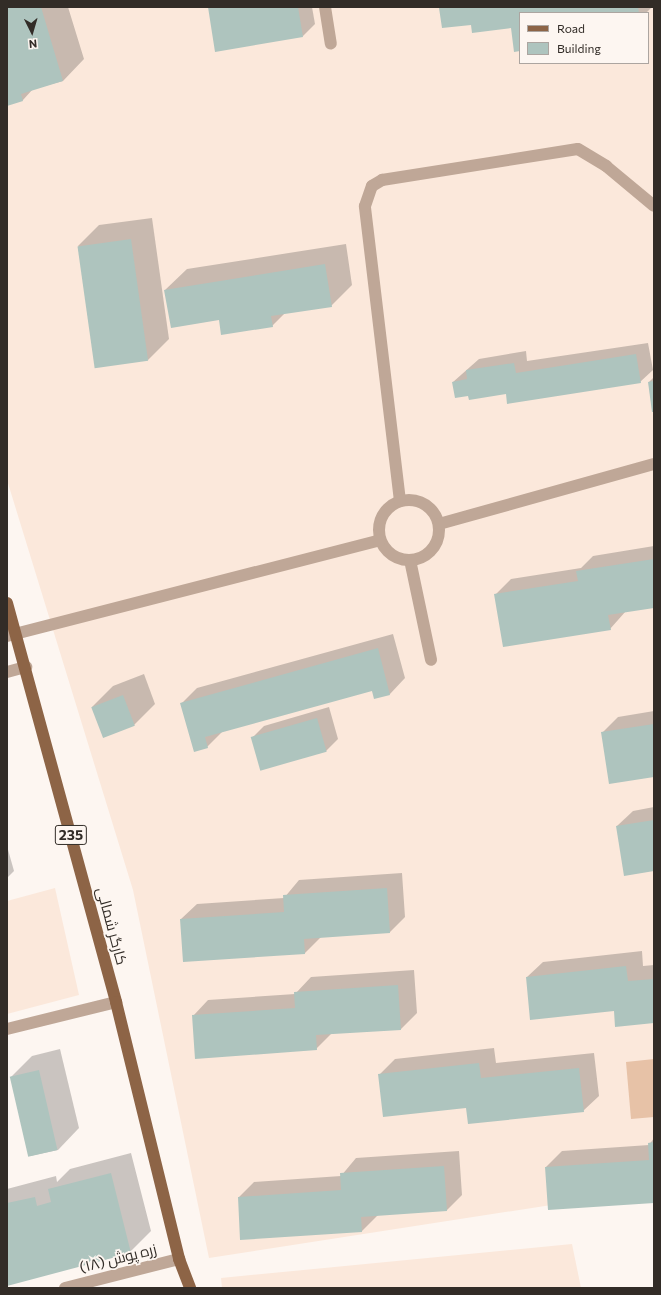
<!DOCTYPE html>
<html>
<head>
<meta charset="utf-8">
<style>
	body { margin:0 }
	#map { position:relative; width:661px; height:1295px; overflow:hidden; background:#fdf6f1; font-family:Commissioner,Cairo,sans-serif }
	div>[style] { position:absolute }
	.built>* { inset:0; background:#fbe8db }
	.green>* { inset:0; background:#e7c2a7 }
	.shadow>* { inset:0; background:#0003 }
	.building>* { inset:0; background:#aec4be; transform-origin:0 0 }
	.minor>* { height:12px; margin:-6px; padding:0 6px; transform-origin:6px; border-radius:6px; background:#bfa797 }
	.minor>.ring { margin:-6px; padding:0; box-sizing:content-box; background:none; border:12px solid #bfa797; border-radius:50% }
	.major>* { height:12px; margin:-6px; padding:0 6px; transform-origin:6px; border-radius:6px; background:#8d6446 }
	span { translate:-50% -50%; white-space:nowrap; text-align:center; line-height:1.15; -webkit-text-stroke:3.5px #fdf6f1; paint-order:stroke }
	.shield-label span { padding:1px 3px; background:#fdf6f1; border:1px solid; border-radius:3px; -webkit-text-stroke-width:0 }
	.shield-label { font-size:14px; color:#322c27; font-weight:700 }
	.street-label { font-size:15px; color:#322c27 }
	.frame { position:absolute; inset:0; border:8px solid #322c27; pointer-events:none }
	.legend { position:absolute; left:519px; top:12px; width:130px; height:52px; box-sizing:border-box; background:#fdf6f1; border:1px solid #aca5a0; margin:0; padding:5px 7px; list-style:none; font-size:12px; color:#322c27 }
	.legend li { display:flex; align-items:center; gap:8px; height:20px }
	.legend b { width:20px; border:1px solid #aca5a0 }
	.north { position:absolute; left:12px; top:12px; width:40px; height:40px; -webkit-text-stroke:3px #fdf6f1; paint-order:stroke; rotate:175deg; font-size:11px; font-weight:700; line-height:16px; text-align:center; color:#322c27 }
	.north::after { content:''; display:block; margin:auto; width:14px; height:18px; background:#322c27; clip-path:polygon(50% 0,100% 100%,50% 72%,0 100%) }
</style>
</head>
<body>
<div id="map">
	<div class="built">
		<div style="clip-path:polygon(evenodd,7px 7px,654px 7px,654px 1189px,209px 1258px,133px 890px,7px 480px,7px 7px,520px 13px,648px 13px,648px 63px,520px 63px,520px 13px)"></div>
		<div style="clip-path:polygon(55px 888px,79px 995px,7px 1014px,7px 901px)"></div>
		<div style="clip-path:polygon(572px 1244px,581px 1288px,222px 1288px,221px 1278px)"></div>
	</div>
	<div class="green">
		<div style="clip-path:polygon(654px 1059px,654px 1117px,631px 1119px,626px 1062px)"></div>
	</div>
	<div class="shadow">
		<div style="clip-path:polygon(7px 7px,68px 7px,84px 59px,63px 81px,33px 89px,23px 100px,7px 105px)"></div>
		<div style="clip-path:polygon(209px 7px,312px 7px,315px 24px,303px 36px)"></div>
		<div style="clip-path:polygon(442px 7px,652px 7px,646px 13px,520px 13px,520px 50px,512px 26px,472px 24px,440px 9px)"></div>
		<div style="clip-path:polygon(152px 218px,169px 339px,148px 360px,78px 246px,99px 225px)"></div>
		<div style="clip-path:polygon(346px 244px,352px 285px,331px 306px,285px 313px,272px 326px,219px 319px,165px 290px,187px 269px)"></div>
		<div style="clip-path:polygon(648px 343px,653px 370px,640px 382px,469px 395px,453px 382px,479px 359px,526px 351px,527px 361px)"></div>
		<div style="clip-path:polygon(654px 377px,654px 411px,649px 382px)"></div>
		<div style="clip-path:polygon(654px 546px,654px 607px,626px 611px,610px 629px,495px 595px,511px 579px,581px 568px,593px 556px)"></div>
		<div style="clip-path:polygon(393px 634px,405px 678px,390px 694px,375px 698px,372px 690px,223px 731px,207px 747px,181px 704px,197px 688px)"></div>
		<div style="clip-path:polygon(144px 674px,155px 704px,134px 725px,92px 707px,113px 686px)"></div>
		<div style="clip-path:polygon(329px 707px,338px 739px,326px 751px,252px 738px,264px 726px)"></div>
		<div style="clip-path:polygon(654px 711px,654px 776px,602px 733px,618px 717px)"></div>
		<div style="clip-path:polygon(654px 807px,654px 870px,617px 826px,633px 811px)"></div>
		<div style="clip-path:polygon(7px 846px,14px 871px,7px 878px)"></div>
		<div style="clip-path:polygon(402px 873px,405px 917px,390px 932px,321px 937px,305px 953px,184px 961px,181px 919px,197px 904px,284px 898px,299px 880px)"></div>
		<div style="clip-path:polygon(642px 951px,643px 966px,654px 965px,654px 1022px,614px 1010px,527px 977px,543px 962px)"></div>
		<div style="clip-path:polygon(414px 970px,417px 1013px,401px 1029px,332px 1033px,316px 1049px,193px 1016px,208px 1000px,295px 994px,311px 977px)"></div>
		<div style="clip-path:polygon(494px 1048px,496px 1063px,594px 1053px,599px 1096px,583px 1111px,467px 1107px,380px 1074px,395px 1059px)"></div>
		<div style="clip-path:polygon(60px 1049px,79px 1128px,58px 1150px,30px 1156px,11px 1077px,32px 1056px)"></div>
		<div style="clip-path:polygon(654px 1138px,654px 1202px,546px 1167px,562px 1151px,649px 1145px)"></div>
		<div style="clip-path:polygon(459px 1151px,462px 1195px,447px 1210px,378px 1215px,362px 1231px,241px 1239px,239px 1197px,254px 1182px,341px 1176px,356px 1158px)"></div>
		<div style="clip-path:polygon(131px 1153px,151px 1231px,130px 1252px,7px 1285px,7px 1189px,56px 1176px,57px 1182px,70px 1169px)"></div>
	</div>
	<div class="building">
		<div style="clip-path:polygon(7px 7px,41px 7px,63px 81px,21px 94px,23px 101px,7px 106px)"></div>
		<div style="clip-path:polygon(208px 7px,298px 7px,303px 37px,215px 52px)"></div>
		<div style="clip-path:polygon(449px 7px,638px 7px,639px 13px,520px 13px,520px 51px,514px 52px,511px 28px,472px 33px,471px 25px,442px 28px,439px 8px)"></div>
		<div style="left:131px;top:239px;width:123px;height:54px;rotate:82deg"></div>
		<div style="clip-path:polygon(325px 264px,332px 307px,271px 316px,273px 327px,221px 335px,219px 320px,171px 328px,164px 290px)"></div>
		<div style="clip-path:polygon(636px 354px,641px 383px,507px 404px,506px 394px,469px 400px,468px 396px,455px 398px,452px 382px,467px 379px,466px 370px,514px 363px,516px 373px)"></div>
		<div style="clip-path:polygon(654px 381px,654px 412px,652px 412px,648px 382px)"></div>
		<div style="clip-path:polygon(654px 559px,654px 608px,608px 615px,611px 630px,503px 647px,494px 594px,578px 581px,576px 571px)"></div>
		<div style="clip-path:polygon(378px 648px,390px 695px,374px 699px,372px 691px,205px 737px,208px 748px,194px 752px,180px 703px)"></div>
		<div style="left:123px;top:695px;width:33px;height:34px;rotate:69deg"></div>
		<div style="left:317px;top:718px;width:35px;height:69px;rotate:74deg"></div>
		<div style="clip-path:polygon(654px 724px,654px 777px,609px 784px,601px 732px)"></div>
		<div style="clip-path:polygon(654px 820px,654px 871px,624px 876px,616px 826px)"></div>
		<div style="clip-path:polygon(387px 888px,390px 933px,304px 939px,305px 954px,183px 962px,180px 919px,284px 912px,283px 895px)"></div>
		<div style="clip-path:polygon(626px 966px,628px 981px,654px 979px,654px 1023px,615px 1027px,614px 1011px,530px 1020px,526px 977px)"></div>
		<div style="clip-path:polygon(398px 985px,401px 1030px,316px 1035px,317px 1050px,195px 1059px,192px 1015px,295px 1008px,294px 992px)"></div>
		<div style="clip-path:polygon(479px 1063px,481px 1078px,579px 1068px,584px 1112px,468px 1124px,466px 1108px,383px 1117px,378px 1074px)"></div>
		<div style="left:39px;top:1070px;width:82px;height:30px;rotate:77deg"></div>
		<div style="clip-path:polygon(654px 1142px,654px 1203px,548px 1210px,545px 1167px,649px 1160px,648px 1143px)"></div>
		<div style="clip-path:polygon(444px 1166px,447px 1211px,361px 1217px,362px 1232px,240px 1240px,238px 1197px,341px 1190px,340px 1173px)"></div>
		<div style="clip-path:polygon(111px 1173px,131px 1253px,7px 1286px,7px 1203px,35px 1197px,37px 1206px,51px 1202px,48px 1189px)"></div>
	</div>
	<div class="minor">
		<div style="left:325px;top:7px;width:37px;rotate:81deg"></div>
		<div class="ring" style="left:379px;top:500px;width:48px;height:48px"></div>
		<div style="left:400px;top:501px;width:297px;rotate:-96.8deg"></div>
		<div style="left:365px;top:206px;width:21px;rotate:-71deg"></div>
		<div style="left:372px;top:186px;width:12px;rotate:-31deg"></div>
		<div style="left:382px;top:180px;width:198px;rotate:-9deg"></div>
		<div style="left:578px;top:149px;width:33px;rotate:31deg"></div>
		<div style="left:606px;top:166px;width:62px;rotate:39.8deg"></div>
		<div style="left:439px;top:524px;width:223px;rotate:-15.6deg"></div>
		<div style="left:410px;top:560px;width:102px;rotate:78.1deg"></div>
		<div style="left:7px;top:636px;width:385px;rotate:-14.4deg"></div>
		<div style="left:7px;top:672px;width:20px;rotate:-15deg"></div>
		<div style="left:7px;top:1029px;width:112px;rotate:-13.9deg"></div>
		<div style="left:65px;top:1288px;width:118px;rotate:-14.3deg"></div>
	</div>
	<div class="major">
		<div style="left:7px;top:603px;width:414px;rotate:74.7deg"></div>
		<div style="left:116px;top:1002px;width:265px;rotate:76.2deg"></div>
		<div style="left:179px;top:1259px;width:31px;rotate:69deg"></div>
	</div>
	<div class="shield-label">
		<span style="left:71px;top:835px">235</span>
	</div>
	<div class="street-label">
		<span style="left:112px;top:926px;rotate:75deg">کارگر شمالی</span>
		<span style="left:118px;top:1258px;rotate:-14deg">زره پوش (۱۸)</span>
	</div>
	<div class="frame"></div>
	<ul class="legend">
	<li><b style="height:5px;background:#8d6446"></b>Road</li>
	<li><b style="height:11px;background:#aec4be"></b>Building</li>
	</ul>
	<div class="north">N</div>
</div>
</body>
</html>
